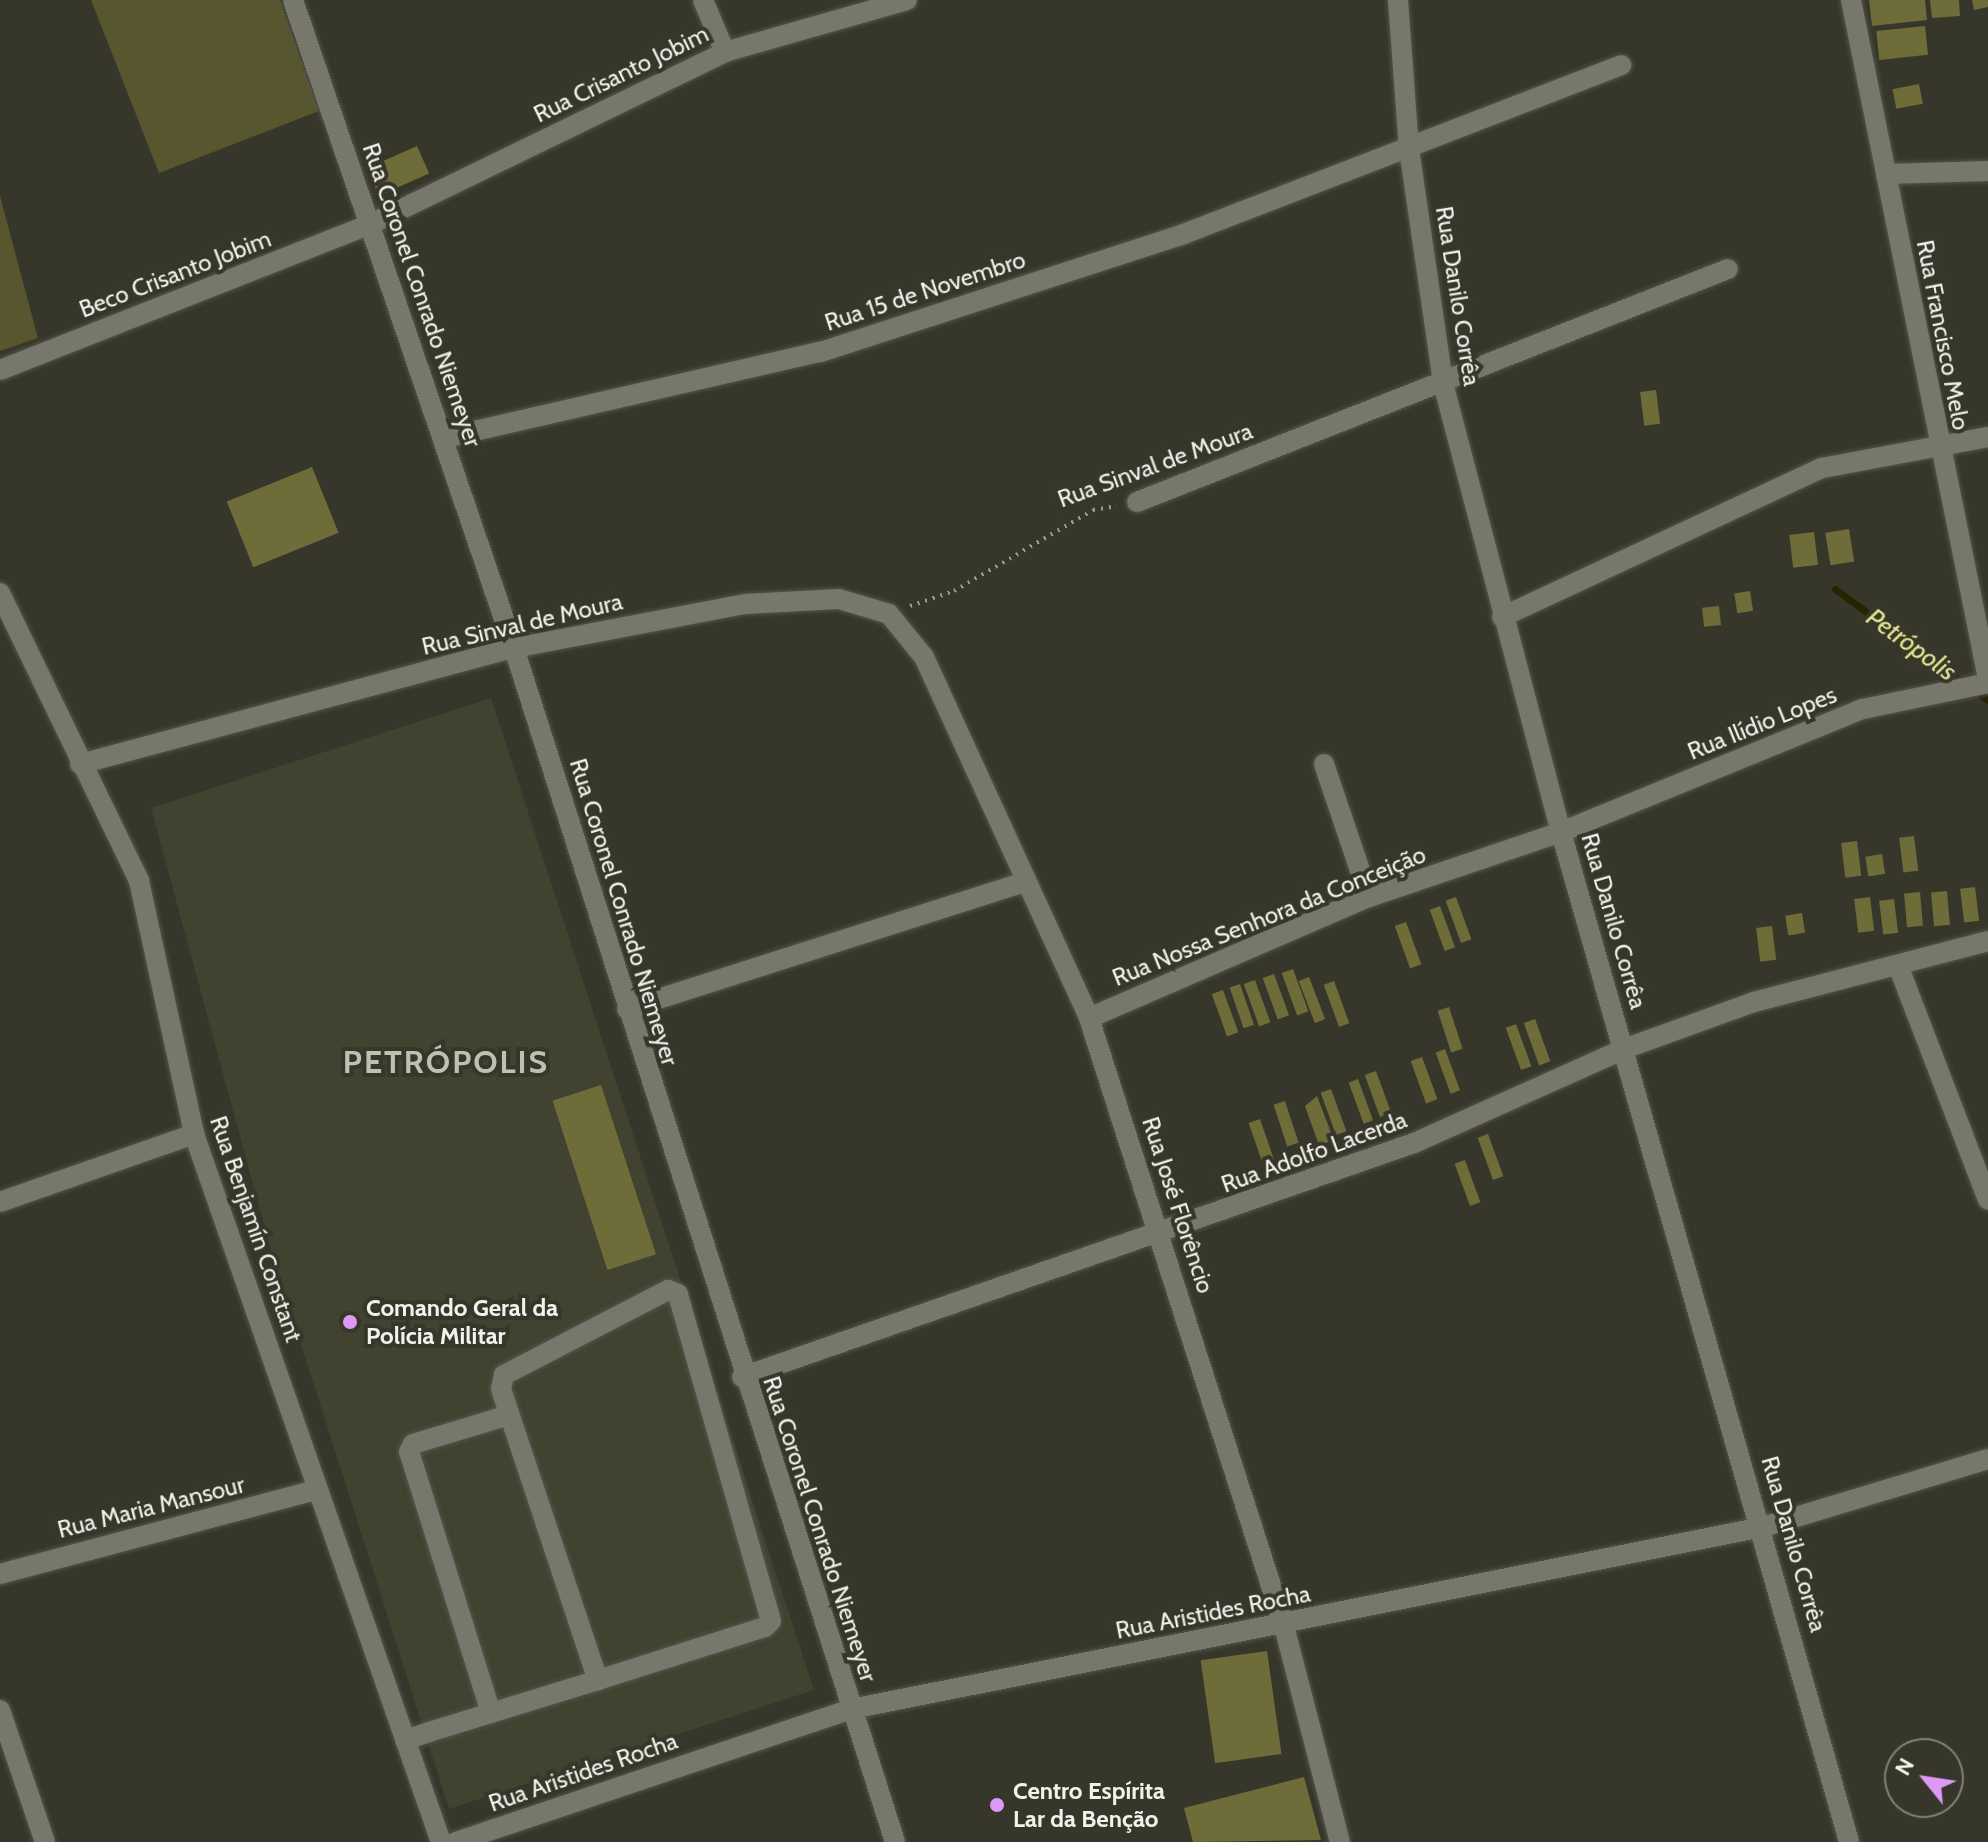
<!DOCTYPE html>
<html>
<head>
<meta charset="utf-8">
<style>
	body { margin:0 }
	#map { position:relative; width:1988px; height:1842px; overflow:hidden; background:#36362a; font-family:Cabin,sans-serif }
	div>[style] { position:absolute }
	.built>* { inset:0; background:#424231 }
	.green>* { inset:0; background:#57562f }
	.stream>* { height:7px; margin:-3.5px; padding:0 3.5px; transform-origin:3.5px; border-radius:3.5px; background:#262400 }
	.building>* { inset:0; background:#6e6d39; transform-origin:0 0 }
	.path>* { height:4px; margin-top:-2px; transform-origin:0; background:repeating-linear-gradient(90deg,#9a9a90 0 2px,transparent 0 8px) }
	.roads { filter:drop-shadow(0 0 2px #54544b) drop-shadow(0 0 2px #54544b) }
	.minor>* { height:20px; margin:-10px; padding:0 10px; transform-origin:10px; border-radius:10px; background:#77786b }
	.dots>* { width:22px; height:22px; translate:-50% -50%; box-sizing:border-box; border:4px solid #36362a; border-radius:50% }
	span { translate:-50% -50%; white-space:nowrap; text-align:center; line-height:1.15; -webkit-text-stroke:8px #36362a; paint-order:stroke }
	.street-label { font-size:24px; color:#f2f2eb }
	.poi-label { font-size:24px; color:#f2f2eb; font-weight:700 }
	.left { translate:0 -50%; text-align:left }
	.water-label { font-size:26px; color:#e5e492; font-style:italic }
	.district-label { font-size:32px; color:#bfbfb2; font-weight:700; letter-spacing:2px }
	.north { position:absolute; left:1884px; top:1738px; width:80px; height:80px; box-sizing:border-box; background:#36362a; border:2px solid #818177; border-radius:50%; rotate:300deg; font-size:22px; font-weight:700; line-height:32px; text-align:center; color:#f2f2eb }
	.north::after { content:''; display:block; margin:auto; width:28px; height:36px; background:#dd99f3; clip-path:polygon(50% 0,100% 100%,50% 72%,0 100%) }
</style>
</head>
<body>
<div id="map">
	<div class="built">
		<div style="clip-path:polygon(491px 698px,814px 1690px,449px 1809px,270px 1247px,151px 808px)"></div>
	</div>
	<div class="green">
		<div style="clip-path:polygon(91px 0,280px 0,319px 111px,159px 173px)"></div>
		<div style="clip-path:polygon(0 196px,38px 338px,0 351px)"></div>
	</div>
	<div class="stream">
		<div style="left:1835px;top:589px;width:189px;rotate:36deg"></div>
	</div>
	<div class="building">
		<div style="clip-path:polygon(1869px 0,1925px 0,1927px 20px,1872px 26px)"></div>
		<div style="clip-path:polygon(1930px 0,1959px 0,1960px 16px,1932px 18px)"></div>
		<div style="clip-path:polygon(1972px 0,1988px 0,1988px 7px,1974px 10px)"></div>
		<div style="left:1925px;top:26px;width:29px;height:49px;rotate:84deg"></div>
		<div style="left:1919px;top:84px;width:20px;height:27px;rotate:79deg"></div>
		<div style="left:417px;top:146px;width:30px;height:55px;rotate:66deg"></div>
		<div style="left:1656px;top:390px;width:34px;height:16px;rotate:83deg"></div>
		<div style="left:312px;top:467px;width:71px;height:92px;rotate:68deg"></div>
		<div style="left:1849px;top:529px;width:33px;height:24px;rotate:81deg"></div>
		<div style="left:1814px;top:532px;width:33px;height:25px;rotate:83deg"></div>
		<div style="left:1750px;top:591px;width:20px;height:16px;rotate:81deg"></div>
		<div style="left:1719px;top:606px;width:19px;height:17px;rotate:84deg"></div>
		<div style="left:1914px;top:836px;width:35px;height:15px;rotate:83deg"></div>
		<div style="left:1857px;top:841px;width:35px;height:16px;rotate:83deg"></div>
		<div style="left:1882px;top:854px;width:20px;height:17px;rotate:81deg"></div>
		<div style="left:1975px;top:887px;width:34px;height:15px;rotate:83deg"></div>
		<div style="left:1947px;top:891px;width:34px;height:16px;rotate:85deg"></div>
		<div style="left:1920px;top:892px;width:34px;height:16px;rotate:85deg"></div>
		<div style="left:1456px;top:897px;width:45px;height:11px;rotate:70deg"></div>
		<div style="left:1870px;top:897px;width:34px;height:16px;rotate:83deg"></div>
		<div style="left:1894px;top:899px;width:34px;height:15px;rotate:83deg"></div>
		<div style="left:1440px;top:906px;width:44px;height:11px;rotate:70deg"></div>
		<div style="left:1802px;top:913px;width:20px;height:17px;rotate:81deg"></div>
		<div style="left:1406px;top:922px;width:45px;height:12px;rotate:70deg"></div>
		<div style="left:1772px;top:926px;width:34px;height:16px;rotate:83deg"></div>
		<div style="left:1293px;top:969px;width:45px;height:12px;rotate:70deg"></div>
		<div style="left:1274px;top:974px;width:44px;height:12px;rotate:70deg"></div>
		<div style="left:1309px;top:977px;width:45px;height:11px;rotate:69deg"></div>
		<div style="left:1255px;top:980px;width:45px;height:12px;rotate:70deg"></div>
		<div style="left:1334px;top:981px;width:45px;height:11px;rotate:70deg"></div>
		<div style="left:1240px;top:984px;width:43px;height:11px;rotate:71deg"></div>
		<div style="left:1223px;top:990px;width:45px;height:12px;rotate:70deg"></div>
		<div style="left:1449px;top:1007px;width:44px;height:12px;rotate:72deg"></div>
		<div style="left:1535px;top:1019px;width:45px;height:12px;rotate:70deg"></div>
		<div style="left:1516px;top:1024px;width:45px;height:11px;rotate:70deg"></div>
		<div style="left:1445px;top:1049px;width:44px;height:10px;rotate:70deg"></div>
		<div style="left:1422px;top:1057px;width:45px;height:12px;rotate:70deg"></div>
		<div style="left:1376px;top:1071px;width:45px;height:12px;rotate:70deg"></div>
		<div style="left:1358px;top:1079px;width:44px;height:10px;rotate:70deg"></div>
		<div style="left:601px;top:1085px;width:178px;height:51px;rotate:72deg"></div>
		<div style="left:1331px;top:1089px;width:45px;height:11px;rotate:70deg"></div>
		<div style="clip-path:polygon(1317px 1096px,1333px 1138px,1320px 1148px,1305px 1106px)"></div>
		<div style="left:1285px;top:1101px;width:44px;height:12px;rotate:72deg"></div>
		<div style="left:1260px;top:1119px;width:43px;height:12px;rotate:71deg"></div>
		<div style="left:1488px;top:1134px;width:45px;height:11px;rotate:70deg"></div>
		<div style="left:1465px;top:1160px;width:45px;height:11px;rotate:70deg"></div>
		<div style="left:1267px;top:1651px;width:104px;height:67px;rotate:82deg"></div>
		<div style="clip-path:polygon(1304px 1777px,1321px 1840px,1193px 1842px,1184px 1808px)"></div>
	</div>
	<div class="path">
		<div style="left:910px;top:606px;width:46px;rotate:-18.8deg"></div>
		<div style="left:954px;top:591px;width:161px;rotate:-30.2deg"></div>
		<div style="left:1093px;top:510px;width:24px;rotate:-9deg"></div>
	</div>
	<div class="roads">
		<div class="minor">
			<div style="left:293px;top:0;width:685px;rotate:71.17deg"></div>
			<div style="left:514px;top:648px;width:1253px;rotate:72.3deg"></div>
			<div style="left:703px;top:0;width:56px;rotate:67.1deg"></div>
			<div style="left:1398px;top:0;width:149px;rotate:85.8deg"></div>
			<div style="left:1409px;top:149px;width:236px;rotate:81.7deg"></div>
			<div style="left:1443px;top:383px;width:464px;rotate:75.3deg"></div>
			<div style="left:1561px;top:832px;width:1050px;rotate:74.08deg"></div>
			<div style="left:1851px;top:0;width:693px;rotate:78.59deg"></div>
			<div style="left:1886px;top:174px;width:102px;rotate:-1.7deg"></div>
			<div style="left:0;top:370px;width:396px;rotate:-21.5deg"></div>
			<div style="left:369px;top:225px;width:396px;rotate:-25.9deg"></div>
			<div style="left:725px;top:52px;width:189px;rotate:-15.9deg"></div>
			<div style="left:444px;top:438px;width:387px;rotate:-12.9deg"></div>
			<div style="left:821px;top:352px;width:379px;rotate:-18deg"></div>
			<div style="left:1181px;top:235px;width:472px;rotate:-21.1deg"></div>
			<div style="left:1137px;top:502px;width:635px;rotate:-21.52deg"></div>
			<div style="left:0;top:593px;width:320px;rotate:64.2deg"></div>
			<div style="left:139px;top:881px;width:259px;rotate:77.7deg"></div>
			<div style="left:194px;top:1134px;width:750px;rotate:70.77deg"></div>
			<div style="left:1502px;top:617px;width:353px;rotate:-25deg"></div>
			<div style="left:1822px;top:468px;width:169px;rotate:-10.6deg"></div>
			<div style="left:80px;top:764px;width:449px;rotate:-15deg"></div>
			<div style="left:514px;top:648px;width:235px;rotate:-10.8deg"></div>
			<div style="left:745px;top:604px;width:94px;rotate:-3deg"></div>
			<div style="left:839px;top:599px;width:52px;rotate:16.7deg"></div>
			<div style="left:889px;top:614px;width:55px;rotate:50.9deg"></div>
			<div style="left:924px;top:657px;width:397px;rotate:65.4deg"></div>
			<div style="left:1089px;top:1018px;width:639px;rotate:72.22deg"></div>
			<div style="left:1284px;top:1626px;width:223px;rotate:75.5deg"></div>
			<div style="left:1324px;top:764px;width:140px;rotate:71.3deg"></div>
			<div style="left:1899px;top:968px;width:248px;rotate:69deg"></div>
			<div style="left:627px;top:1009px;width:419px;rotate:-17.7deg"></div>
			<div style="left:1089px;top:1018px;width:305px;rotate:-23.4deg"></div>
			<div style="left:1369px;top:897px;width:203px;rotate:-18.7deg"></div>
			<div style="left:1561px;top:832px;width:326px;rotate:-22.2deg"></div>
			<div style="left:1863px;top:709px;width:128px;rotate:-11.7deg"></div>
			<div style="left:0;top:1202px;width:206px;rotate:-19.3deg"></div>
			<div style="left:742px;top:1377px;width:712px;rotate:-19.2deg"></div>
			<div style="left:1414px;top:1143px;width:230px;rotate:-24.1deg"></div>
			<div style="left:1624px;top:1049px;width:138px;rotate:-19.9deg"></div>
			<div style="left:1754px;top:1002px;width:242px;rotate:-14.6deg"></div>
			<div style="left:0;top:1574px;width:326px;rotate:-14.9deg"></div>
			<div style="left:0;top:1710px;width:139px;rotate:71.2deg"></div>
			<div style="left:491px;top:1713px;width:274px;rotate:-107.4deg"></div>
			<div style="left:409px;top:1452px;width:9px;rotate:-63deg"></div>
			<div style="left:413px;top:1444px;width:100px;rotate:-16.8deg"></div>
			<div style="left:405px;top:1740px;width:25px;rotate:-18deg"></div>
			<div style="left:429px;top:1732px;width:177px;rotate:-17.1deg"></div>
			<div style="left:598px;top:1680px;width:175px;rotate:-17.6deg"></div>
			<div style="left:765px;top:1627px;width:8px;rotate:-45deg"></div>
			<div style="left:771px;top:1621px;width:340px;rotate:-105.9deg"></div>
			<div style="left:678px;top:1294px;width:11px;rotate:-158deg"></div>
			<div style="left:668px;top:1290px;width:185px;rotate:152.6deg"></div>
			<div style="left:504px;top:1375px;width:14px;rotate:102deg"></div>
			<div style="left:501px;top:1389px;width:307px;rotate:71.6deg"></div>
			<div style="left:456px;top:1842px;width:418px;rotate:-18.6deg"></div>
			<div style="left:852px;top:1709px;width:929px;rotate:-11.3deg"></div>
			<div style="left:1763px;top:1527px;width:235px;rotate:-16.8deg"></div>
		</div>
	</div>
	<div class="dots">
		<div style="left:350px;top:1322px;background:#dd99f3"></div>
		<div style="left:997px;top:1805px;background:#dd99f3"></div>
	</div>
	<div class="street-label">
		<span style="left:621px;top:74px;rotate:-26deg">Rua Crisanto Jobim</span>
		<span style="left:175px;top:274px;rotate:-21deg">Beco Crisanto Jobim</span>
		<span style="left:925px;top:291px;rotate:-18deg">Rua 15 de Novembro</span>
		<span style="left:422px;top:295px;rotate:71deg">Rua Coronel Conrado Niemeyer</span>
		<span style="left:1458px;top:296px;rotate:81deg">Rua Danilo Corrêa</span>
		<span style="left:1943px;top:335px;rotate:79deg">Rua Francisco Melo</span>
		<span style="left:1155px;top:465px;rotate:-20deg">Rua Sinval de Moura</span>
		<span style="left:522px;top:624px;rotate:-13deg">Rua Sinval de Moura</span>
		<span style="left:1762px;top:723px;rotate:-22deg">Rua Ilídio Lopes</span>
		<span style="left:624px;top:912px;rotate:73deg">Rua Coronel Conrado Niemeyer</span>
		<span style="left:1269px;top:916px;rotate:-22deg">Rua Nossa Senhora da Conceição</span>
		<span style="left:1614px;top:921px;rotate:74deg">Rua Danilo Corrêa</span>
		<span style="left:1314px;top:1152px;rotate:-20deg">Rua Adolfo Lacerda</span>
		<span style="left:1178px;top:1205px;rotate:72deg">Rua José Florêncio</span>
		<span style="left:256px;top:1229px;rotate:71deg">Rua Benjamín Constant</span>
		<span style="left:151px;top:1507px;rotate:-14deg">Rua Maria Mansour</span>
		<span style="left:820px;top:1529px;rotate:72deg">Rua Coronel Conrado Niemeyer</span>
		<span style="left:1794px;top:1544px;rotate:74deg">Rua Danilo Corrêa</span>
		<span style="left:1213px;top:1612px;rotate:-11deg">Rua Aristides Rocha</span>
		<span style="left:583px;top:1772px;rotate:-19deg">Rua Aristides Rocha</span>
	</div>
	<div class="poi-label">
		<span class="left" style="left:366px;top:1322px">Comando Geral da<br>Polícia Militar</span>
		<span class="left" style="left:1013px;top:1805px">Centro Espírita<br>Lar da Benção</span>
	</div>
	<div class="water-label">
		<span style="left:1911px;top:645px;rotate:36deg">Petrópolis</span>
	</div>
	<div class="district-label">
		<span style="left:446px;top:1062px">PETRÓPOLIS</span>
	</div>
	<div class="north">N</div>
</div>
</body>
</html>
